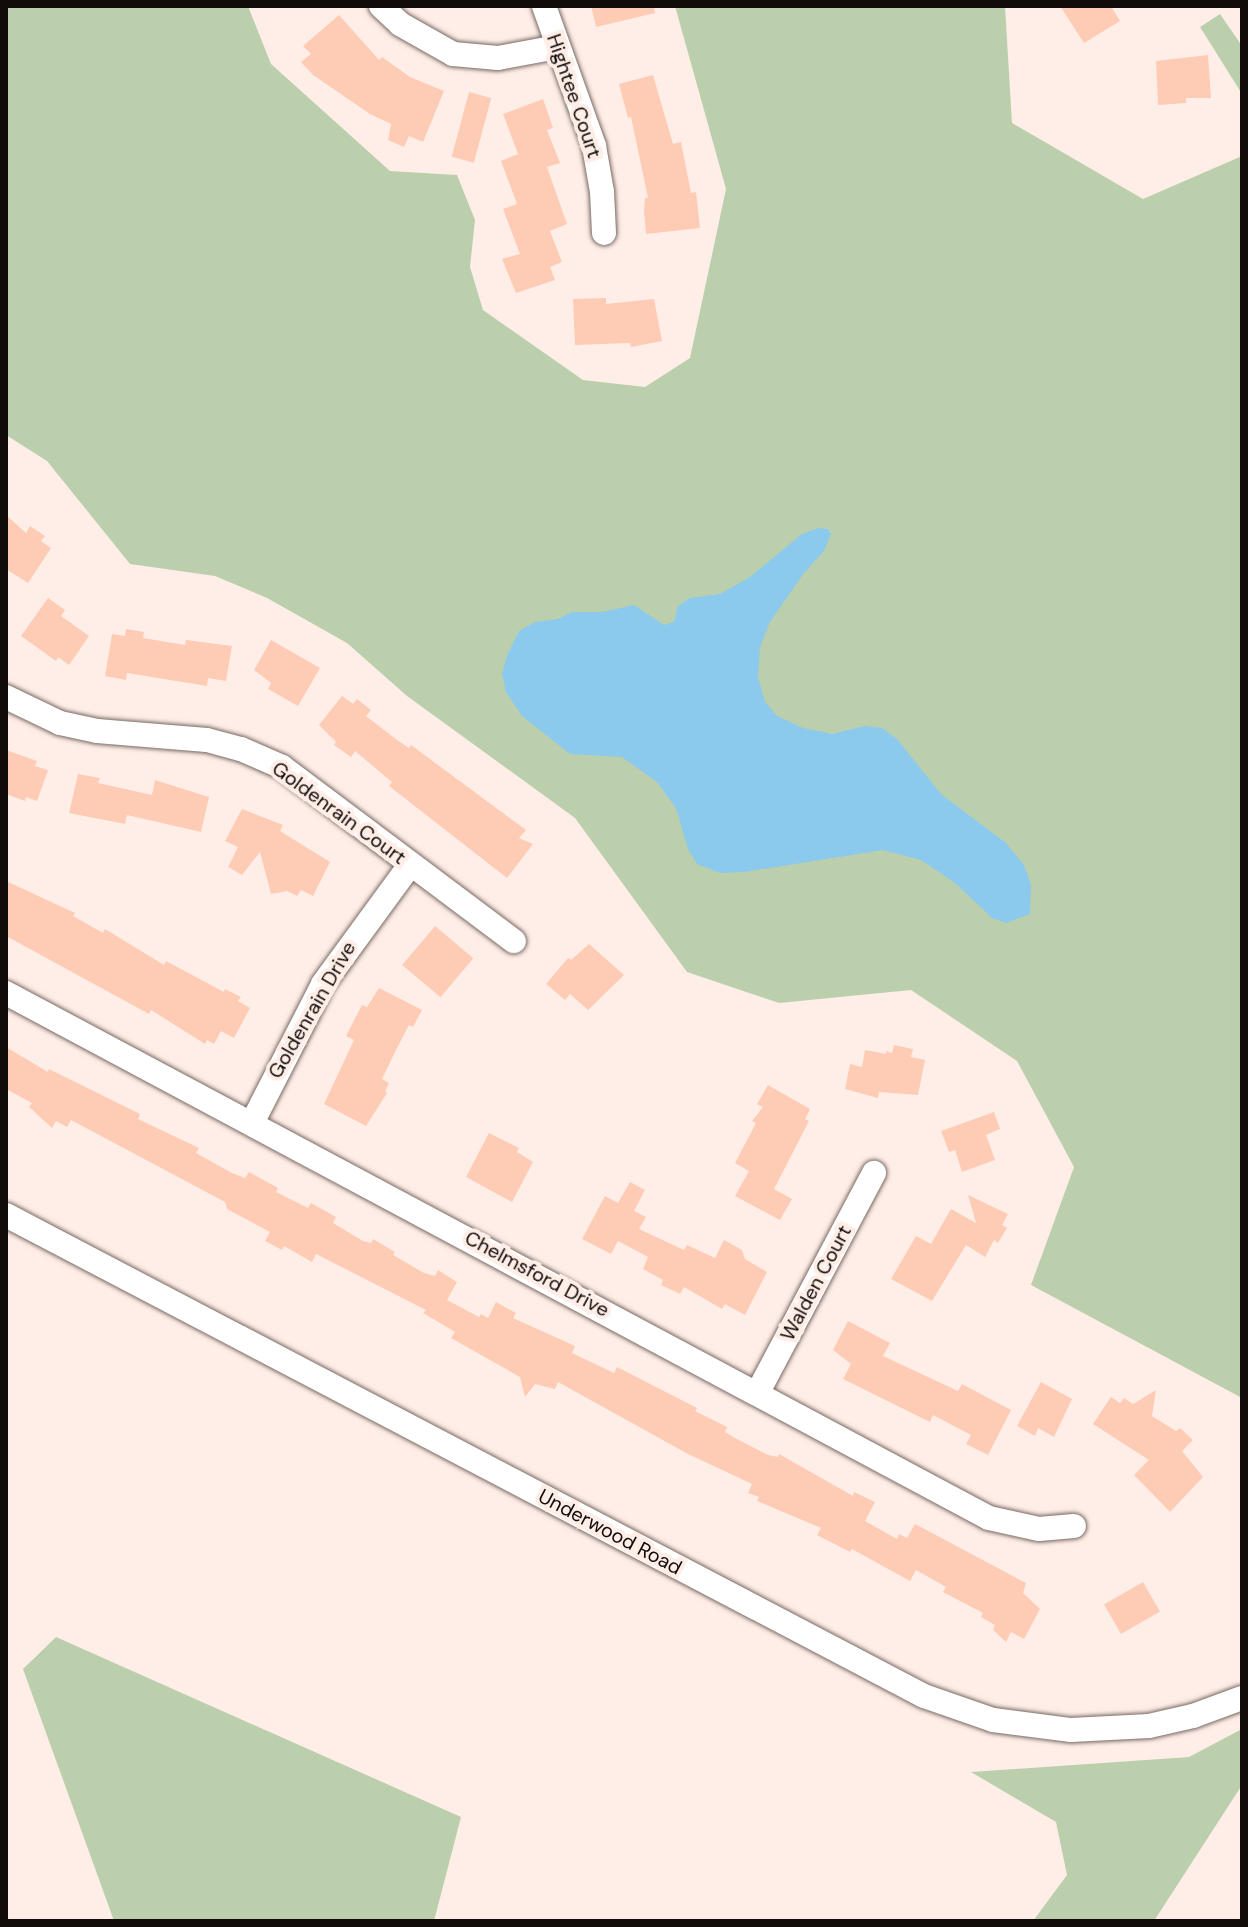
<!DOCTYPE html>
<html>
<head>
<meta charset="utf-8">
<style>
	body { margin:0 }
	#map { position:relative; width:1248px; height:1927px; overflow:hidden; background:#ffeee7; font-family:"DM Sans",sans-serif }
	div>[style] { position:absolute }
	.green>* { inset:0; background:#bccfad }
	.water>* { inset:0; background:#8bc9ed }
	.building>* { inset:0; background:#fecbb5; transform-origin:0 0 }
	.roads { filter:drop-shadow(0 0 2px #796a64) drop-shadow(0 0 2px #796a64) }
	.minor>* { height:24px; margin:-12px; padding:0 12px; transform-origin:12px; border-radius:12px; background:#fff }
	span { translate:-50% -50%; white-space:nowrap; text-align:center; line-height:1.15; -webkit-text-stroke:8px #ffeee7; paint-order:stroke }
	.street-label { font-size:20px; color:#110c09 }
	.frame { position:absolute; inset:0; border:8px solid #110c09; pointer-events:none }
</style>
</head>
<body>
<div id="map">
	<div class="green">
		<div style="clip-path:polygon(6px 6px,248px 6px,271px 64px,390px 171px,457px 175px,475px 220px,470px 267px,483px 310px,583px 380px,645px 387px,690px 358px,726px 189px,675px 6px,1005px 6px,1012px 123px,1143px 199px,1242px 156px,1242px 1398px,1031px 1285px,1074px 1167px,1017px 1061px,911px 990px,779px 1003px,687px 972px,575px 818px,407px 696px,347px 643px,267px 598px,215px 576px,130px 564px,47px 461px,6px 435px)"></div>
		<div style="clip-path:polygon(1220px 14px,1242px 46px,1242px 94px,1200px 27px)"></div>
		<div style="clip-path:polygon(56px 1637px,461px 1817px,434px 1921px,114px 1921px,23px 1669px)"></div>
		<div style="clip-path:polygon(1242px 1729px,1242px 1785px,1154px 1921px,1033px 1921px,1067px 1875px,1056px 1822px,971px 1772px,1189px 1757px)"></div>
	</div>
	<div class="water">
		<div style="clip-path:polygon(818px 528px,828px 529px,831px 534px,824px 551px,804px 573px,770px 622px,760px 647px,758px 677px,765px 702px,777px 716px,803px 728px,832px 734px,865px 726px,882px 728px,897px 739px,941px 794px,1006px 843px,1024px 865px,1031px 885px,1030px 914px,1006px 923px,992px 918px,955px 883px,921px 860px,883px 850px,744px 872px,720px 873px,697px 864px,688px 849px,676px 808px,657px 782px,622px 757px,570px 754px,522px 716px,506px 692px,502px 674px,508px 653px,519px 631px,535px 622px,558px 619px,572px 612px,602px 612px,634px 605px,664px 625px,674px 622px,678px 606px,690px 598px,720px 594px,750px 577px,802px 534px)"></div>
	</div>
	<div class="building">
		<div style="clip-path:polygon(591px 6px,654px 6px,655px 13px,596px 27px)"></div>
		<div style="clip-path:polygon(1060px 6px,1111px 6px,1120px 21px,1084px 43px)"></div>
		<div style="clip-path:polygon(339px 15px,379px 60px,382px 57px,410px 77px,444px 91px,423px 142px,409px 136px,404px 147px,388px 140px,391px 124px,370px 114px,313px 75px,301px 62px,311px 54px,303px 46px)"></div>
		<div style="clip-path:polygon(1208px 55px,1211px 98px,1186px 98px,1186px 103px,1158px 105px,1156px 61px)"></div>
		<div style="clip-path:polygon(653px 75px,673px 144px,681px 142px,691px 193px,696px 192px,700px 228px,646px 234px,644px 211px,645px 198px,648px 198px,631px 117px,628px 118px,619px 84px)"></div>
		<div style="left:469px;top:92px;width:23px;height:67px;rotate:15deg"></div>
		<div style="clip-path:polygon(543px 99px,553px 128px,547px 130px,560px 163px,547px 167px,567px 224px,550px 231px,562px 262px,550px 267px,555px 280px,516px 293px,502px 259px,520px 254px,503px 209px,517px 204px,501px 161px,518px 154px,503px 114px)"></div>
		<div style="clip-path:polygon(606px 298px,606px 304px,654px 299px,662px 341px,631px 347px,630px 343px,575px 345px,573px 299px)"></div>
		<div style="clip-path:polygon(6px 515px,26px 533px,30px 526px,45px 536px,41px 541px,51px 548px,28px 583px,6px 569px)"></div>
		<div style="clip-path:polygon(48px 598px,65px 610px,61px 616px,89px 636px,69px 665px,58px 657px,56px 661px,21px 636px)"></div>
		<div style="clip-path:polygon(126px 629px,144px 632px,143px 638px,185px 645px,186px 640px,232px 646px,226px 681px,208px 678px,207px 686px,127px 673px,126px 680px,105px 676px,112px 634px,125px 636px)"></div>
		<div style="clip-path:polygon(271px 640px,320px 668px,298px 706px,268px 689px,271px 683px,254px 670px)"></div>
		<div style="clip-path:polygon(342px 696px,353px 704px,357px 699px,371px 710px,366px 716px,397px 740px,409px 748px,411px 745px,526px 830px,519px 838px,533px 844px,507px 878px,389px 786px,392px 782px,355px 751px,351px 757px,334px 745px,336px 742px,319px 725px)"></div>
		<div style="clip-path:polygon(6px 750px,37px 761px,35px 766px,48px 770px,37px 801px,26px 797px,25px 801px,6px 794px)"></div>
		<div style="clip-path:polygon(78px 774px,100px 778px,98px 783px,152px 795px,155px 780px,209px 797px,201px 832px,127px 815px,125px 824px,69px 813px)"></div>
		<div style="clip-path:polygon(242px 809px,283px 825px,280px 831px,330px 862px,313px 896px,301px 890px,297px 896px,287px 891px,271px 894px,260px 852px,242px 875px,228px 867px,238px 847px,225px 841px)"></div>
		<div style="clip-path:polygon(6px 881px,75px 913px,73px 916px,103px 933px,105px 929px,164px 965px,166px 961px,224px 992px,225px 989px,241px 997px,238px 1001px,250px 1008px,234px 1038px,221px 1031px,214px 1044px,207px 1040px,205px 1044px,151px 1010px,149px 1014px,6px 936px)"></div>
		<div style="left:435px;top:926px;width:50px;height:51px;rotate:40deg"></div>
		<div style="clip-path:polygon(589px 944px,624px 975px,588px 1010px,570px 994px,565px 1000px,546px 984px,568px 958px,571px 960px)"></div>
		<div style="clip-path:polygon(379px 988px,422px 1010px,413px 1027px,409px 1025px,395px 1052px,382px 1079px,389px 1083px,385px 1092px,387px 1093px,366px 1126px,324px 1104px,354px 1040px,346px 1036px,362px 1005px,367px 1007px)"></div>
		<div style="clip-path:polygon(894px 1045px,913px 1049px,911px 1057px,925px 1060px,918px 1095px,879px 1092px,878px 1098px,845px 1089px,850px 1064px,862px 1067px,865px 1050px,886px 1054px,886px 1051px,892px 1053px)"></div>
		<div style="clip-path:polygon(6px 1047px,48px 1072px,49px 1069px,140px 1114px,138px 1119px,199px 1148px,196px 1153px,232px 1173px,245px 1178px,249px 1172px,278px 1188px,276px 1192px,308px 1208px,311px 1203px,336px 1217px,333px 1223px,363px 1241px,371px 1243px,373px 1239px,395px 1252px,393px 1255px,424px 1273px,435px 1276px,438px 1270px,457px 1282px,447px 1300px,479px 1317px,481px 1314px,488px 1318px,496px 1302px,516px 1313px,513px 1318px,575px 1346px,572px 1353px,614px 1373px,617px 1367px,697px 1408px,695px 1411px,727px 1427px,725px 1432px,735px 1438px,768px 1455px,778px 1457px,779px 1454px,853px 1496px,854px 1492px,875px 1502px,865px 1521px,897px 1539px,899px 1534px,907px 1538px,915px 1524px,1026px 1583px,1023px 1593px,1040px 1609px,1024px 1639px,1011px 1632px,1006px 1642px,993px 1630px,995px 1625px,981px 1617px,983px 1613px,943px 1592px,946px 1587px,916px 1570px,910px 1581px,852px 1549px,850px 1552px,817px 1535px,821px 1528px,757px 1501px,759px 1497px,748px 1493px,752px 1484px,688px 1454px,558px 1382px,555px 1389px,535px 1384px,525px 1397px,520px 1377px,451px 1338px,455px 1332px,423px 1313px,426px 1310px,316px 1254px,312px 1262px,284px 1246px,282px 1250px,265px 1241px,270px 1232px,227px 1209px,225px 1202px,71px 1120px,67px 1127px,56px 1121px,52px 1128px,29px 1107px,32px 1103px,6px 1089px)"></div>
		<div style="clip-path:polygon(768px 1085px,810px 1109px,805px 1119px,809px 1121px,774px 1189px,792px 1199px,780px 1220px,735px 1196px,749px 1171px,735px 1163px,756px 1123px,752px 1121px,763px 1107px,757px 1104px)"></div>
		<div style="clip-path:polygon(994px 1112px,1000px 1129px,986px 1135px,995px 1160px,962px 1172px,955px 1150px,949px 1152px,941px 1131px)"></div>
		<div style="clip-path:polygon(489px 1133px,519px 1148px,517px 1152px,533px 1162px,512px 1202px,466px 1177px)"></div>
		<div style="clip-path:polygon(630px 1182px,645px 1190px,634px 1211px,646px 1217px,639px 1229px,684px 1250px,687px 1245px,715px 1258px,724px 1240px,742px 1250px,745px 1259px,767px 1272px,745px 1315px,725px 1304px,722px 1309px,684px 1287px,680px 1294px,661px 1285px,663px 1280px,643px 1269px,648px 1257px,618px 1241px,611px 1254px,582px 1239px,605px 1196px,618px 1203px)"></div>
		<div style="clip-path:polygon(968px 1195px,1008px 1214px,1002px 1225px,1007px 1228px,998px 1243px,994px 1240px,985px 1257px,966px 1245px,932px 1301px,891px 1279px,916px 1236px,931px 1244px,951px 1209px,976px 1223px)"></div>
		<div style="clip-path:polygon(848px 1321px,890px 1343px,883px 1356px,958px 1391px,962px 1384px,1011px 1410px,988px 1455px,966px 1444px,971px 1435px,933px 1415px,930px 1422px,843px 1379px,851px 1364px,833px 1350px)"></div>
		<div style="clip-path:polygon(1041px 1382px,1072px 1399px,1054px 1437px,1038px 1428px,1035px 1436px,1017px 1426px)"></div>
		<div style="clip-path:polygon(1156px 1390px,1152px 1416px,1176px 1431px,1180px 1428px,1193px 1440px,1182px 1451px,1203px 1477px,1170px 1512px,1134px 1475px,1149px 1460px,1093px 1424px,1111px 1397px,1120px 1403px,1124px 1398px,1133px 1404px)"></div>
		<div style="left:1143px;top:1582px;width:34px;height:45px;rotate:60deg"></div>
	</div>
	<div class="roads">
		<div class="minor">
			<div style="left:381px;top:6px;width:26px;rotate:43deg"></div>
			<div style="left:400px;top:24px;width:61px;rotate:29.5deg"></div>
			<div style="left:453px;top:54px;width:45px;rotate:5.1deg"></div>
			<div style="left:498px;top:58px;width:60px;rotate:-10.6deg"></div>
			<div style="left:544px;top:6px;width:149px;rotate:70.3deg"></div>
			<div style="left:594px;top:146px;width:47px;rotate:80.1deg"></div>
			<div style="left:602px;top:192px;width:41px;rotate:87.2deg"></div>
			<div style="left:6px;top:697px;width:60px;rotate:25.7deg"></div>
			<div style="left:60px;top:723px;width:38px;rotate:12deg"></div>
			<div style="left:97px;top:731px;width:110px;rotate:4.7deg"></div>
			<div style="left:207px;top:740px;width:35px;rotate:15deg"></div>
			<div style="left:241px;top:749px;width:45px;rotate:23.7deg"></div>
			<div style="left:282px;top:767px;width:290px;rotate:36.9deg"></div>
			<div style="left:6px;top:993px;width:1114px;rotate:28.11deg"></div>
			<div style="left:989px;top:1518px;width:51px;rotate:12.4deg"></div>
			<div style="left:1039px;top:1529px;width:35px;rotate:-5deg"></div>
			<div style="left:252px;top:1123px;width:156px;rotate:-62.9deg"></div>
			<div style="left:323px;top:984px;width:147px;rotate:-53.8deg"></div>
			<div style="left:6px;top:1215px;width:1036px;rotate:27.65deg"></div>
			<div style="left:924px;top:1696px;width:73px;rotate:19.2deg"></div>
			<div style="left:993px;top:1720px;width:79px;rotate:7.3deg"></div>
			<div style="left:1071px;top:1730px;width:78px;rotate:-2.9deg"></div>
			<div style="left:1149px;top:1726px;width:45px;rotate:-12.8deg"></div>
			<div style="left:1193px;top:1716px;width:52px;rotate:-20.2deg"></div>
			<div style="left:758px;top:1392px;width:248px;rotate:-62.1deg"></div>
		</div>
	</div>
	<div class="street-label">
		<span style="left:574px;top:96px;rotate:71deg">Hightee Court</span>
		<span style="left:339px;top:813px;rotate:36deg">Goldenrain Court</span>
		<span style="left:312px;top:1010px;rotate:-60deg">Goldenrain Drive</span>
		<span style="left:537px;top:1274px;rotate:28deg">Chelmsford Drive</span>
		<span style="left:816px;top:1283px;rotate:-62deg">Walden Court</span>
		<span style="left:610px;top:1532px;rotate:28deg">Underwood Road</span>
	</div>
	<div class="frame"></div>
</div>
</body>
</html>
